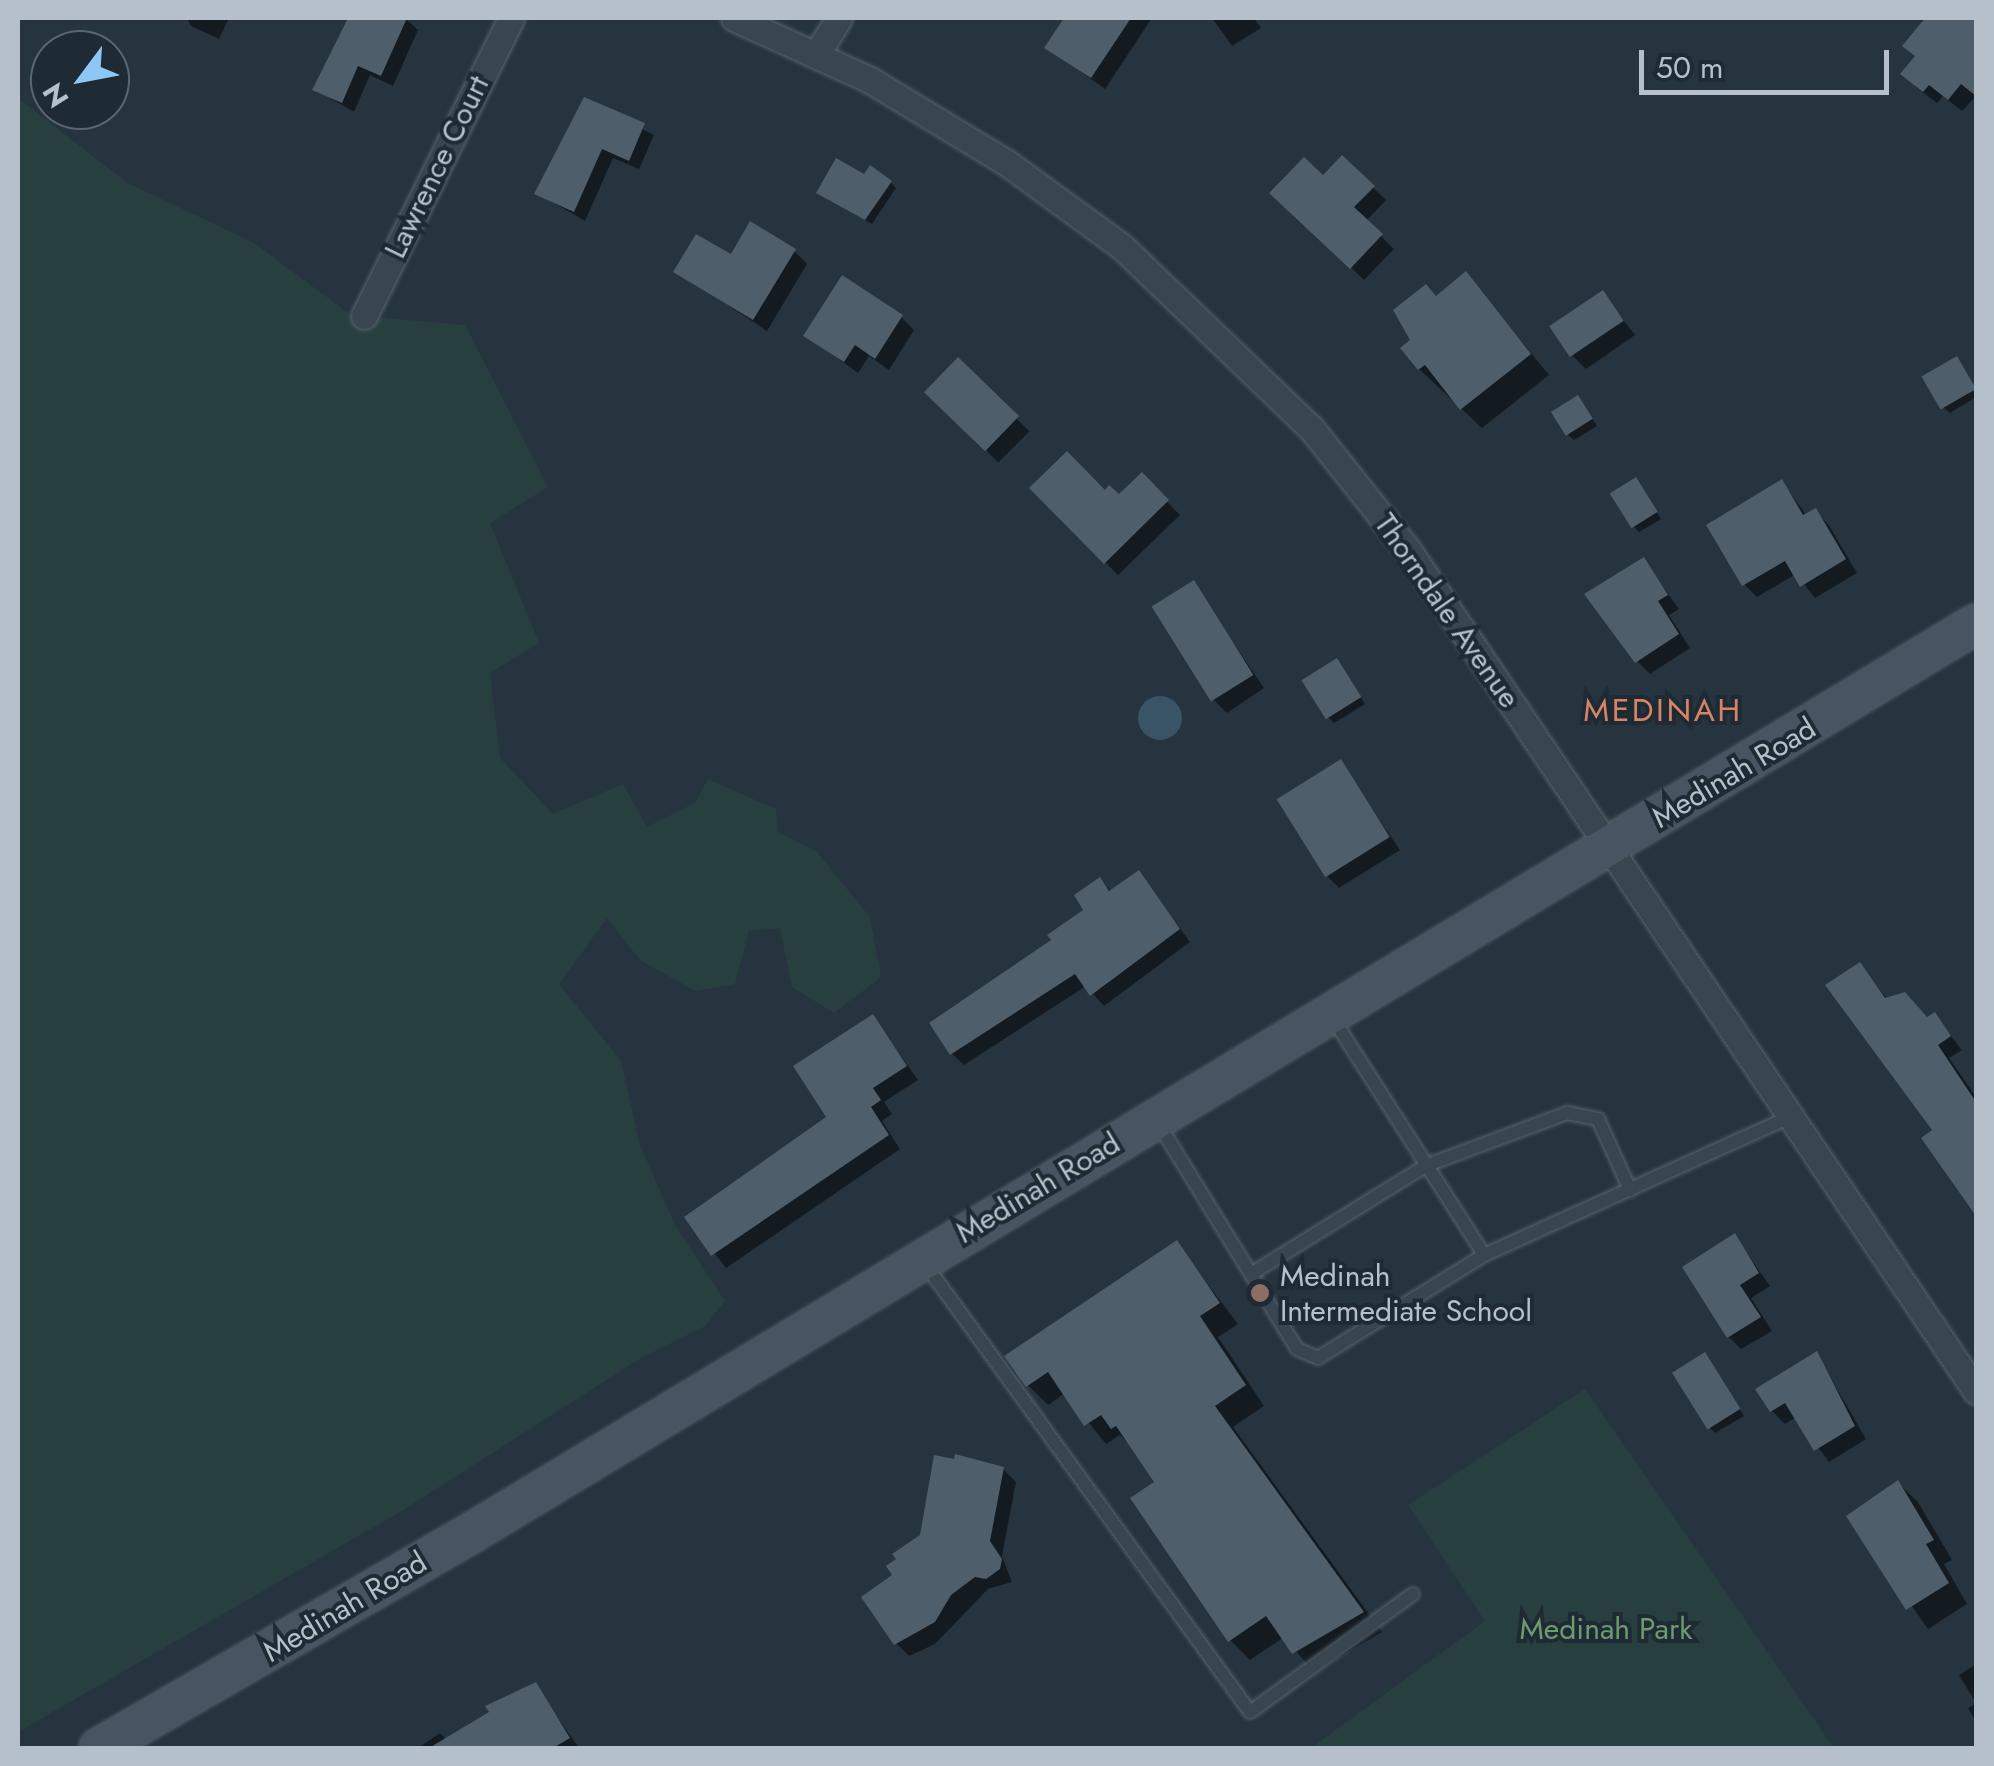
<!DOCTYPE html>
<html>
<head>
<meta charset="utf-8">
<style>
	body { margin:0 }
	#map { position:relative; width:1994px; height:1766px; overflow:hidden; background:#25343f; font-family:Jost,sans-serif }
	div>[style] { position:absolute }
	.green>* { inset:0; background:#27403f }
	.water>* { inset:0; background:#395367 }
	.round { border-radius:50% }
	.shadow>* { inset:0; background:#0007; transform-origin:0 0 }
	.building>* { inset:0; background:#4e5e6a; transform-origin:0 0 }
	.roads { filter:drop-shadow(0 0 2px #57636d) drop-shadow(0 0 2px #57636d) }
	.service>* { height:12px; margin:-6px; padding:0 6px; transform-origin:6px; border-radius:6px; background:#39464f }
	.minor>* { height:25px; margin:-12.5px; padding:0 12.5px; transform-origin:12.5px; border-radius:12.5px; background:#39464f }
	.secondary>* { height:38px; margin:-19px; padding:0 19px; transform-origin:19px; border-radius:19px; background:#475562 }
	.dots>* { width:28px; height:28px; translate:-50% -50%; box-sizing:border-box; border:5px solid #1e2b34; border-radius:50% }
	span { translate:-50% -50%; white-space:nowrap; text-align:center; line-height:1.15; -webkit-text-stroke:8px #1e2b34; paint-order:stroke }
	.street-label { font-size:30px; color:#b5c0ca }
	.poi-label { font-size:30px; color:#b5c0ca }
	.left { translate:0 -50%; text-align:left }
	.park-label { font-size:30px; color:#6c9b70 }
	.neighbourhood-label { font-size:32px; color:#d58465; letter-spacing:2.5px }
	.frame { position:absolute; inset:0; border:20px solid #b5c0ca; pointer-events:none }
	.north { position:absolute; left:30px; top:30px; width:100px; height:100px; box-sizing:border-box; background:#1e2b34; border:2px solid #5a6770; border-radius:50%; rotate:238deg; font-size:28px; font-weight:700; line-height:40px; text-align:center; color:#b5c0ca }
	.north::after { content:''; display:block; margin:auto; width:35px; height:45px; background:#8cc7f8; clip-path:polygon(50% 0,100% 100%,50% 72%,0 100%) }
	.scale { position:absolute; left:1639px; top:50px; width:250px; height:45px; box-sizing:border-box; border:5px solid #b5c0ca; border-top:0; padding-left:12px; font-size:30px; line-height:35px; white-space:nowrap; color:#b5c0ca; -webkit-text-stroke:8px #1e2b34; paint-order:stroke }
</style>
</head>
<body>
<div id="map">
	<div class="green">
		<div style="clip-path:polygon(18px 98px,126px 182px,254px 243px,351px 315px,465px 325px,548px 487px,490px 523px,539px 643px,490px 673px,500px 758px,553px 814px,623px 784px,647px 827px,695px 803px,708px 779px,776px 809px,778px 832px,816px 851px,870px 917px,881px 977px,834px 1013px,792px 987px,780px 928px,749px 931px,735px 984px,696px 991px,641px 961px,607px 918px,559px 984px,621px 1061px,640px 1145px,675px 1225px,725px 1301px,705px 1326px,641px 1358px,400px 1512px,18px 1732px)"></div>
		<div style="clip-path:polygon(1585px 1389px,1834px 1748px,1311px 1748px,1485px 1621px,1408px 1505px)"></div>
	</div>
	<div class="water">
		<div class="round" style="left:1138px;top:696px;width:44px;height:44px"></div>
	</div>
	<div class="shadow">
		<div style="clip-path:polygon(187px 18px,229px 18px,219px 39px,191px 26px)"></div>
		<div style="clip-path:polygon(350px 18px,405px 18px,418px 30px,393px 86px,370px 75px,354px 112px,315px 89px)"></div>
		<div style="clip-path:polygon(1067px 18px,1152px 18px,1105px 89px,1048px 48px)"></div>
		<div style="clip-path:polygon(1212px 18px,1254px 18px,1261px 28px,1232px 46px)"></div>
		<div style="clip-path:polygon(1922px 18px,1976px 18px,1976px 96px,1962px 111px,1943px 96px,1937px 103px,1916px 87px)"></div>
		<div style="clip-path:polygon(585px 100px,654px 135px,639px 169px,613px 158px,585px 221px,537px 193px)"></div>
		<div style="clip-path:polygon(1343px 159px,1386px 200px,1366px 221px,1394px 249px,1364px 280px,1273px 193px,1323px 179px)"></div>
		<div style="clip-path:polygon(890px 182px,896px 188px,872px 224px,820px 193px)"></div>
		<div style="clip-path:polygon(794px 251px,807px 264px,767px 331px,676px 271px)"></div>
		<div style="clip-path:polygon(1466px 274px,1549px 375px,1482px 428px,1419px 369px,1437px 298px)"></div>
		<div style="clip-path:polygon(1602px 293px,1635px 335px,1586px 369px,1573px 356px)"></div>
		<div style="clip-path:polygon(901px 317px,914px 330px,889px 370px,869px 356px,858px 373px,807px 336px)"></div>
		<div style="left:958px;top:360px;width:101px;height:44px;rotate:45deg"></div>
		<div style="clip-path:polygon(1962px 365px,1976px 397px,1950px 413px,1944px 408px)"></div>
		<div style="clip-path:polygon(1583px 404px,1597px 426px,1574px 440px,1568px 435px)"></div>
		<div style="clip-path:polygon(1142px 476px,1180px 515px,1118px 575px,1032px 488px,1119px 498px)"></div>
		<div style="clip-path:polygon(1782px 482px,1807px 516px,1815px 511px,1828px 524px,1857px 573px,1815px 598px,1796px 574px,1757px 597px,1744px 584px)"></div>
		<div style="clip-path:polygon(1641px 486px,1661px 519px,1639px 532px,1634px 527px)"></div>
		<div style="clip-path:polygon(1643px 560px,1679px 609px,1669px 615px,1690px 648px,1650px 674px,1637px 661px)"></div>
		<div style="clip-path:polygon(1193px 584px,1264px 688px,1227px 713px,1214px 700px)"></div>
		<div style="clip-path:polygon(1342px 667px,1365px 704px,1334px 723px,1328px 717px)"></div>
		<div style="clip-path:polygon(1340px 762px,1400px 850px,1339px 888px,1326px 875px)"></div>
		<div style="clip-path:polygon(1139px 873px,1190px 942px,1104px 1006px,1086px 986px,964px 1065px,951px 1053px,1087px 910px,1100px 880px,1112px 892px)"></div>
		<div style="clip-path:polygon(1859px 965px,1888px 1000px,1927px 1019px,1934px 1015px,1962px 1050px,1949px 1058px,1976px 1097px,1976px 1210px)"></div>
		<div style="clip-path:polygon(873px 1017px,918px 1080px,884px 1102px,892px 1114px,882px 1121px,900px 1149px,726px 1268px,687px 1217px,830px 1117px)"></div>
		<div style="clip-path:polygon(1735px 1237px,1770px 1286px,1751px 1298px,1772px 1331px,1741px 1349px,1728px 1336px)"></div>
		<div style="clip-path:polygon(1176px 1243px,1238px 1324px,1218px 1337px,1264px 1406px,1233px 1427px,1382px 1632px,1314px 1672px,1284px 1637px,1250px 1660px,1230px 1640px,1158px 1482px,1133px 1448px,1120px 1435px,1106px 1444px,1065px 1393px,1048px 1405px,1028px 1385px)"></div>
		<div style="clip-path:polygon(1817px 1354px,1866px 1439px,1829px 1462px,1796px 1417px,1785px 1424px,1772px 1411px)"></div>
		<div style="clip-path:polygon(1710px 1361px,1744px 1416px,1715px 1433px,1709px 1427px)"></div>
		<div style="clip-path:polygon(1003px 1469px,1016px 1482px,1002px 1556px,1012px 1582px,988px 1589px,935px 1644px,909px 1656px,896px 1643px,896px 1576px)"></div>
		<div style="clip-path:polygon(1898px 1483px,1918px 1502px,1952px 1560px,1944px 1564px,1967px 1604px,1928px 1629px,1849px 1517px)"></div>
		<div style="clip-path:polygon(1976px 1664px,1976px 1722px,1968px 1708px,1976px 1703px,1959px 1675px)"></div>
		<div style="clip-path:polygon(535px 1685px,579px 1748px,418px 1748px,440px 1733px,447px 1740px)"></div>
	</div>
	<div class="building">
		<div style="clip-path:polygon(348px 18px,407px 18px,381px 76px,358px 66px,342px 103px,312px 90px)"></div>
		<div style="clip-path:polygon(1064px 18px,1131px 18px,1091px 78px,1044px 48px)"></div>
		<div style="clip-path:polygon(1925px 18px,1976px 18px,1976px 96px,1961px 84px,1948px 100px,1929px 85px,1923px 92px,1900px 74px,1915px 56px,1902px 46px)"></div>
		<div style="clip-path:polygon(584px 97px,645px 123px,629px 161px,602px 149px,574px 212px,534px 194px)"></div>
		<div style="clip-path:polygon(1342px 155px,1375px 186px,1354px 207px,1383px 234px,1350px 269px,1269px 193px,1304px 157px,1323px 175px)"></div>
		<div style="clip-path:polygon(836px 158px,864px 174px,870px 165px,892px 181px,865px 220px,816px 193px)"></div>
		<div style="clip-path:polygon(750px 221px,796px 249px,753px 320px,673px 272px,696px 234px,731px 254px)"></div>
		<div style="clip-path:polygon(1466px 271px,1531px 354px,1460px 410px,1425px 365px,1418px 370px,1400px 348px,1410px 340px,1393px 310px,1426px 284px,1436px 296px)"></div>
		<div style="clip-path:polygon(842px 275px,903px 315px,875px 359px,855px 345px,844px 362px,803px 336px)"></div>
		<div style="left:1603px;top:290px;width:37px;height:65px;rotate:56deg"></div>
		<div style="left:1957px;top:356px;width:38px;height:41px;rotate:60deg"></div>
		<div style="left:958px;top:357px;width:85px;height:49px;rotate:44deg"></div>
		<div style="left:1578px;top:395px;width:28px;height:32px;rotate:58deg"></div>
		<div style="clip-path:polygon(1067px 451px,1105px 490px,1109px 485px,1119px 494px,1142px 472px,1169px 500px,1104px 564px,1029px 488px)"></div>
		<div style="left:1636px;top:477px;width:41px;height:31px;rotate:58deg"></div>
		<div style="clip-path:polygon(1782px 479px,1803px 515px,1816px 508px,1846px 559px,1800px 587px,1785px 561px,1742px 586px,1706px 525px)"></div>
		<div style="clip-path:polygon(1644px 557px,1668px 595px,1658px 601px,1679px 634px,1635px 663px,1584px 594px)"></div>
		<div style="left:1194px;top:580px;width:112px;height:50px;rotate:58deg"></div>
		<div style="left:1337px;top:658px;width:46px;height:42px;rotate:58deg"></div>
		<div style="left:1341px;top:759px;width:92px;height:76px;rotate:58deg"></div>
		<div style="clip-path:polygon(1139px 870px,1180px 929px,1090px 996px,1075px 974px,950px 1055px,929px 1023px,1051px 940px,1047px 935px,1083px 910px,1074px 895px,1100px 877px,1109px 891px)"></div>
		<div style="clip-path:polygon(1860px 962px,1885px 998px,1905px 992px,1927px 1017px,1935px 1012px,1951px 1036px,1938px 1045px,1976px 1102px,1976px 1216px,1921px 1138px,1932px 1130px,1825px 985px)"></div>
		<div style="clip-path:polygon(873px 1014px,907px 1066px,873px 1088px,881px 1100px,871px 1107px,889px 1135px,711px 1256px,684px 1217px,826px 1117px,793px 1066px)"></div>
		<div style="clip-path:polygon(1735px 1233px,1759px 1273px,1740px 1285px,1761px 1317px,1727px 1338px,1682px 1267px)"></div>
		<div style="clip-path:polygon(1177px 1240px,1220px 1303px,1200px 1316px,1246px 1385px,1215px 1406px,1364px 1612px,1292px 1654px,1266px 1616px,1228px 1642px,1130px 1498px,1154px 1482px,1116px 1426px,1111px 1429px,1101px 1415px,1084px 1426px,1048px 1372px,1026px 1387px,1004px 1356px)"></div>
		<div style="clip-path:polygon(1817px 1351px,1855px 1426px,1814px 1451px,1785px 1403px,1770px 1412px,1755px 1389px)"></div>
		<div style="left:1705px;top:1352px;width:67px;height:39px;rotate:58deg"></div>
		<div style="clip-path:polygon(955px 1454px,1004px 1467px,990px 1541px,1002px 1559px,1000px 1569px,986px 1579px,975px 1577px,951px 1595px,935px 1622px,894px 1645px,861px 1597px,892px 1575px,886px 1566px,896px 1559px,892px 1554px,920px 1535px,934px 1455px,954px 1459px)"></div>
		<div style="clip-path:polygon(1898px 1480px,1934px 1540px,1926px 1544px,1949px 1583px,1906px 1610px,1846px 1516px)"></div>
		<div style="clip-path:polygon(536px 1682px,570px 1738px,553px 1748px,429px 1748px,489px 1712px,485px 1706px)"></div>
	</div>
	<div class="roads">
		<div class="service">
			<div style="left:1332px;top:1017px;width:282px;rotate:57.4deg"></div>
			<div style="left:1158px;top:1123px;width:265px;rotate:58.4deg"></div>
			<div style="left:1297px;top:1349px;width:23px;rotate:23deg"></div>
			<div style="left:1318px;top:1358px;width:195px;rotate:-31.8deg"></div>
			<div style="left:1484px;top:1255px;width:333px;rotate:-24.3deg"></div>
			<div style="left:925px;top:1264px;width:553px;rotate:54.04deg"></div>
			<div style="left:1250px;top:1712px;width:201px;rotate:-35.9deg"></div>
			<div style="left:1251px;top:1274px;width:205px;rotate:-31.8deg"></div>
			<div style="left:1425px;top:1166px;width:152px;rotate:-20.5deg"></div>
			<div style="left:1567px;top:1113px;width:32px;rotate:11deg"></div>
			<div style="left:1598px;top:1119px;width:78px;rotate:65.7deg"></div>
		</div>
		<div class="minor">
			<div style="left:734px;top:18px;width:149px;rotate:24.5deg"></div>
			<div style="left:870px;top:80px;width:160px;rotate:31.2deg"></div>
			<div style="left:1007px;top:163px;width:141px;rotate:36.1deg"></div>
			<div style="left:1121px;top:246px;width:263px;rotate:43.8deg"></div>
			<div style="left:1311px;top:428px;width:156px;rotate:51.5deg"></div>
			<div style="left:1408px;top:550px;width:1015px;rotate:55.97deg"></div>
			<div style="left:817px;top:53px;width:41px;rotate:-57.8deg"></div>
			<div style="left:364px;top:316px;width:332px;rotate:-63.7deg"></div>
		</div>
		<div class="secondary">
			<div style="left:99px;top:1748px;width:432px;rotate:-30deg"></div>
			<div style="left:473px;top:1532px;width:1756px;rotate:-31.14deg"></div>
		</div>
	</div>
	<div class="dots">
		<div style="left:1260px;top:1293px;background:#8d6e63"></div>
	</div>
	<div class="street-label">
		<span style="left:437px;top:167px;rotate:-64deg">Lawrence Court</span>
		<span style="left:1447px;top:611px;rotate:55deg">Thorndale Avenue</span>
		<span style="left:1734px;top:773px;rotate:-31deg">Medinah Road</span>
		<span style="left:1038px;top:1188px;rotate:-31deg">Medinah Road</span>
		<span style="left:345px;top:1607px;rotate:-31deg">Medinah Road</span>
	</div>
	<div class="poi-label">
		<span class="left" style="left:1280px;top:1293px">Medinah<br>Intermediate School</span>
	</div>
	<div class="park-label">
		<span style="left:1606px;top:1629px">Medinah Park</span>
	</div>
	<div class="neighbourhood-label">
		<span style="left:1663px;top:710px">MEDINAH</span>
	</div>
	<div class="frame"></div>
	<div class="north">N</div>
	<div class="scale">50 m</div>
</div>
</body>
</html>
